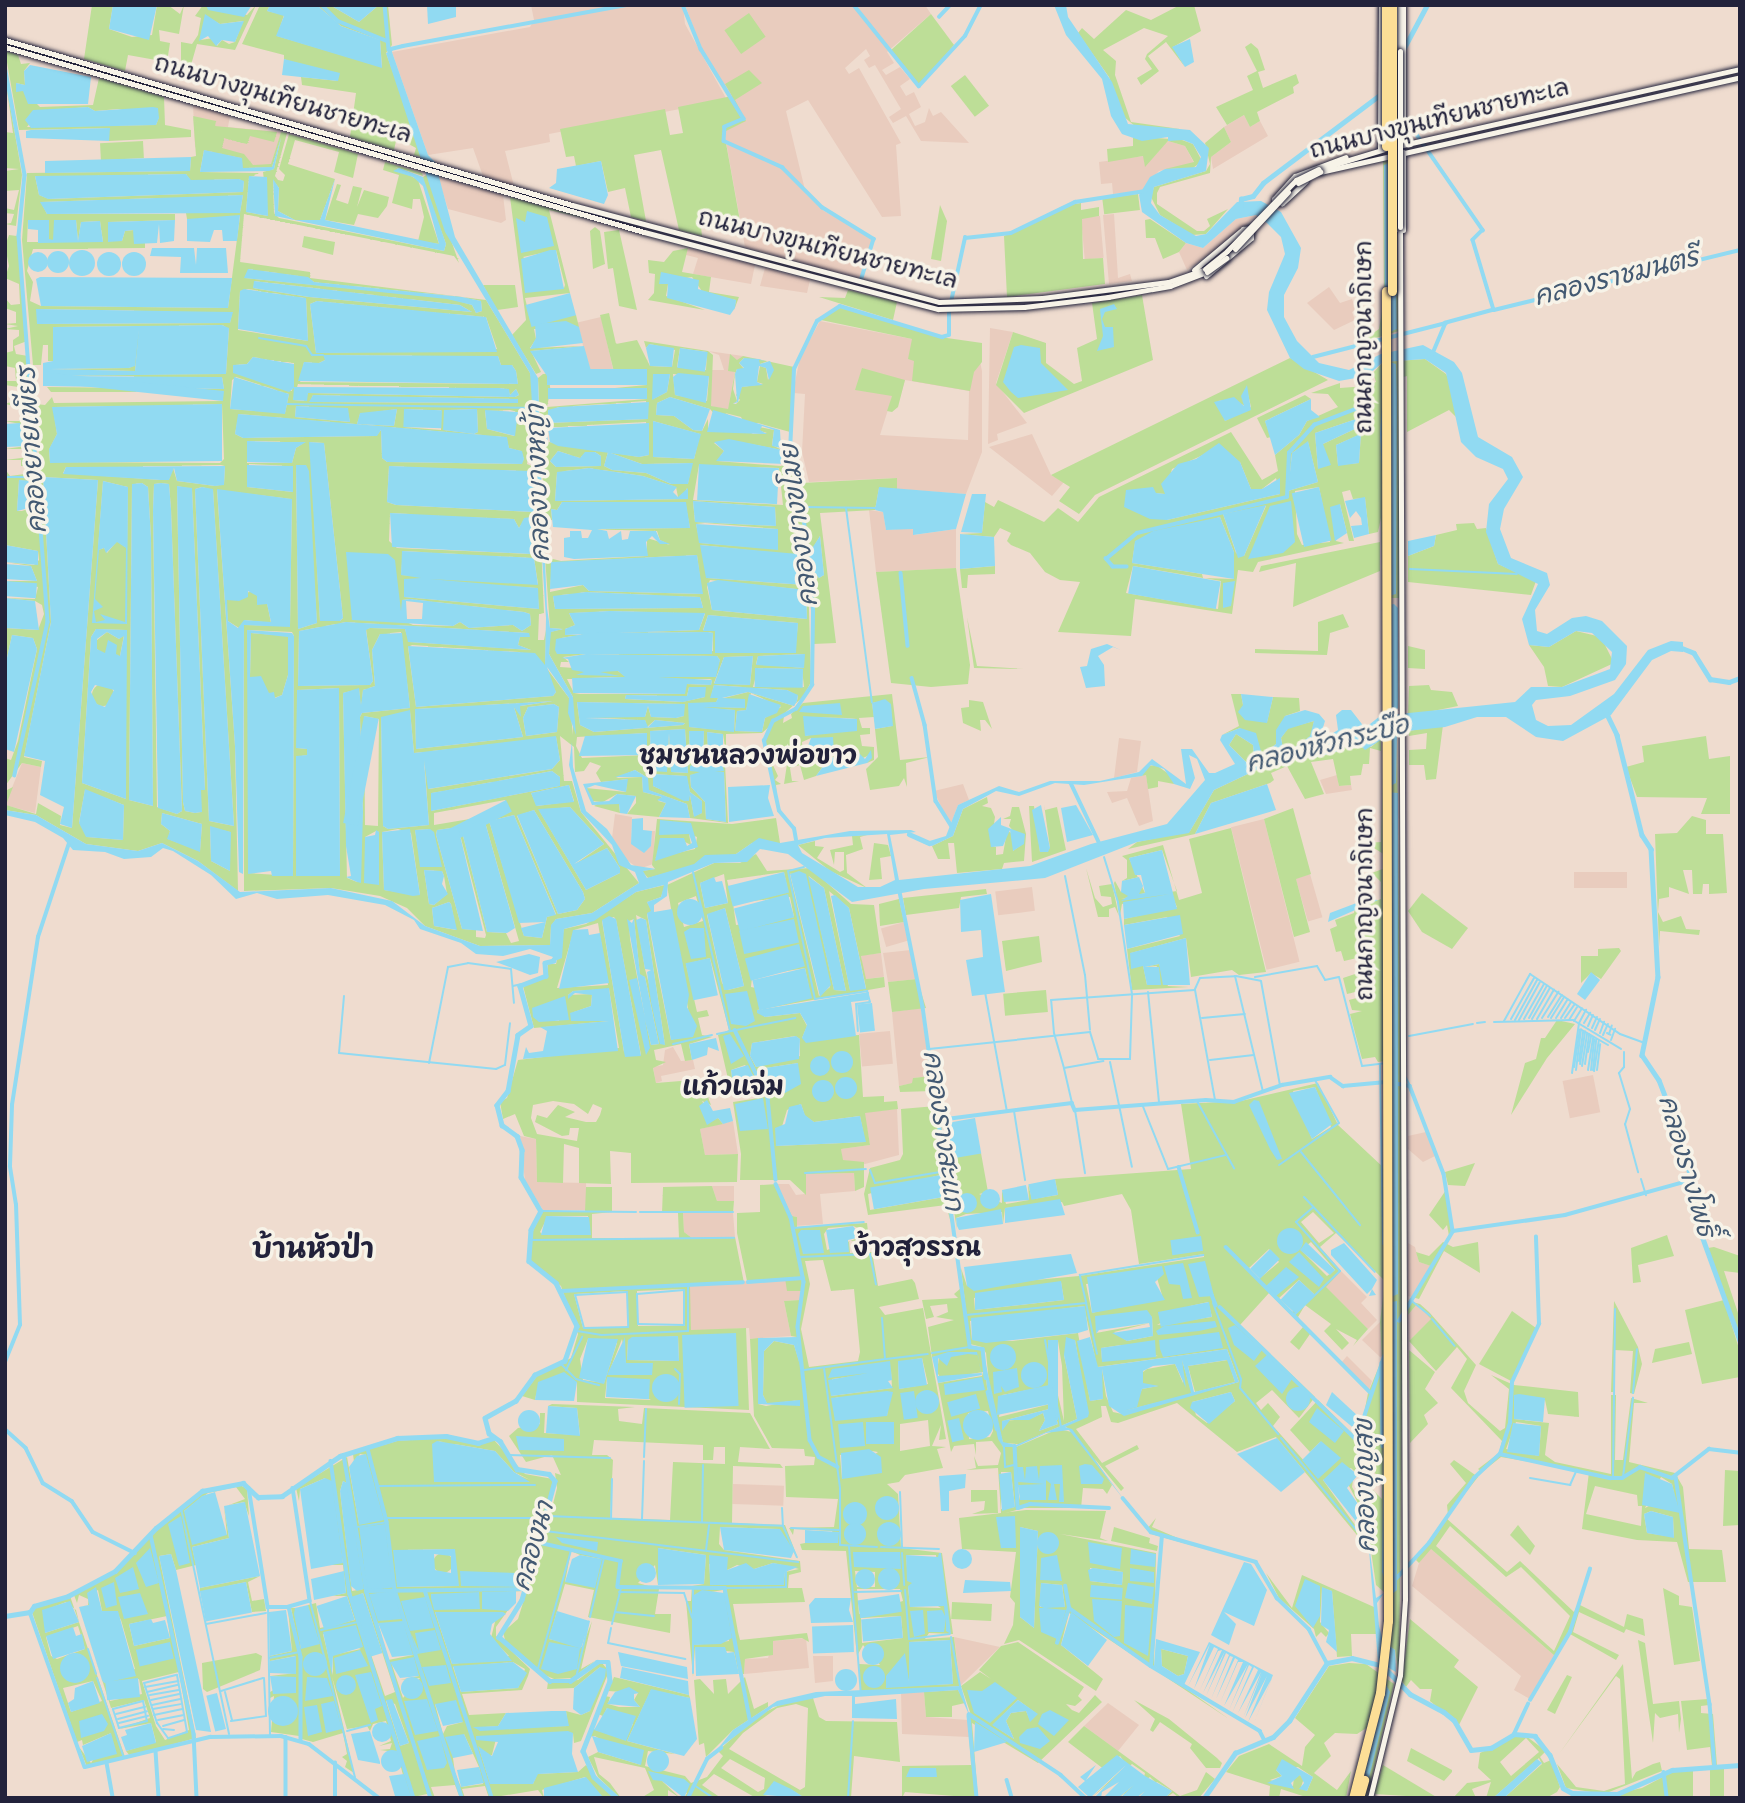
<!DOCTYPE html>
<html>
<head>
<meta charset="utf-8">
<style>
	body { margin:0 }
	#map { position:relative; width:1745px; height:1803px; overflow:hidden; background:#efdccf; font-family:Dekko,"Playpen Sans Thai",sans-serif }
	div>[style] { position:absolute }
	.built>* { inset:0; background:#e9ccbe; transform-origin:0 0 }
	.green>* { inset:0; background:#bdde97; transform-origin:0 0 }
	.round { border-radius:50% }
	.water>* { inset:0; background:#91daf2; transform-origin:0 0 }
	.stream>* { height:2px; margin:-1px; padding:0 1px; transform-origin:1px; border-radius:1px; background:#91daf2 }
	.canal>* { height:3.5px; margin:-1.75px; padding:0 1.75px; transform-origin:1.75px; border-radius:1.75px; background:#91daf2 }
	.river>* { height:4.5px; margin:-2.25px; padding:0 2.25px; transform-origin:2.25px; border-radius:2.25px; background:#91daf2 }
	.roads { filter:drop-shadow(0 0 2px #22223b) drop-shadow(0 0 2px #22223b) }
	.secondary>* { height:5px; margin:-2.5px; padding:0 2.5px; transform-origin:2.5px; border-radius:2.5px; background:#f7f3e8 }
	.highway>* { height:9px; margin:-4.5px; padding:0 4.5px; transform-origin:4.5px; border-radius:4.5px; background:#fcde96 }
	.bridges { filter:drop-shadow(0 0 2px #22223b) drop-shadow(0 0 2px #22223b) }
	.secondary-bridge>* { height:5px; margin:-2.5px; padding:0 2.5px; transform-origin:2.5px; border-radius:2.5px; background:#f7f3e8 }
	.highway-bridge>* { height:9px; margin:-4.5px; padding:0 4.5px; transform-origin:4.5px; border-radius:4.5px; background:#fcde96 }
	span { translate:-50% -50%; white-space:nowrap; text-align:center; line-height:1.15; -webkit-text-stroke:7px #f7f3e8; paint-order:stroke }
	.street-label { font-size:24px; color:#22223b }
	.water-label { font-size:26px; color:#435972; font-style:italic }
	.neighbourhood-label { font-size:26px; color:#22223b; font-weight:700 }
	.quarter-label { font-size:28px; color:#22223b; font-weight:700 }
	.frame { position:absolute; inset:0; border:7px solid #22223b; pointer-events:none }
</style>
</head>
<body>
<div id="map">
	<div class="built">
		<div style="clip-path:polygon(531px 5px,683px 5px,685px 24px,727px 100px,549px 134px,550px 142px,505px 151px,514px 186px,483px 176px,473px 148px,428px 155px,392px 52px,530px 27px,534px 20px)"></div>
		<div style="clip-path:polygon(685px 5px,925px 5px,931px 14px,887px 52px,894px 63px,882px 70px,886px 75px,900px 67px,910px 79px,900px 86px,906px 96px,914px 92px,921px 107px,909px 114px,915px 126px,925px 122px,929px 108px,933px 116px,941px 112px,969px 143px,921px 141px,906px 116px,893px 123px,889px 117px,901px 109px,875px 65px,869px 68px,864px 60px,870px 56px,866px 49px,845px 68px,849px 74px,859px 68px,901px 143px,896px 145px,901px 216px,882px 217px,808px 100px,786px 111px,806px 194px,824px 211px,875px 239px,862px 280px,745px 247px,724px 131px,746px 120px,702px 50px)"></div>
		<div style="clip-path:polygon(193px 105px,230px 116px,228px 127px,281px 132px,270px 168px,242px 168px,195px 147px)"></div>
		<div style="clip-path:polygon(1244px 115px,1250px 127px,1260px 121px,1268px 136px,1213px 169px,1211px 157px,1231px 142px,1224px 127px)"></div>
		<div style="clip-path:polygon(1168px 141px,1185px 146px,1194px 163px,1159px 171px,1141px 191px,1113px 194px,1112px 183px,1101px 184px,1099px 162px,1144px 156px,1145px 166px)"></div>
		<div style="clip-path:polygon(438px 177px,503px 195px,506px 220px,501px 223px,448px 209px)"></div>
		<div style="clip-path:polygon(1114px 214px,1118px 278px,1130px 274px,1132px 281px,1109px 284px,1103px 215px)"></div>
		<div style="clip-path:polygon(1256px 215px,1234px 237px,1187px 270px,1179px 252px,1186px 243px,1203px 248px,1236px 219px)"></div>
		<div style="left:1100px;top:216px;width:42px;height:19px;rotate:85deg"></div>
		<div style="clip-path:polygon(688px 248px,755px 265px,751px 284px,693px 274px,698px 258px,686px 255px)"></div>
		<div style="clip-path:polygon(765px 268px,810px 280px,807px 293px,760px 286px)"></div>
		<div style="clip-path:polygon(1329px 287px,1340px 303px,1352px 299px,1356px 310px,1352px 312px,1355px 320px,1334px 330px,1307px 303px)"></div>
		<div style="left:601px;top:317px;width:57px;height:24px;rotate:77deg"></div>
		<div style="clip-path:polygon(evenodd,820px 321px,978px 352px,982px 371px,982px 452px,966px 494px,897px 489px,896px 478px,809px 482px,802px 452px,805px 394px,794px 393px,795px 382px,800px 358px,820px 321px,905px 380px,969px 391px,968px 440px,880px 435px,892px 397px,900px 397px,905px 380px)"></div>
		<div style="clip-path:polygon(990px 328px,1013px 332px,996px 383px,1027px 423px,997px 434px,998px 440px,988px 444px)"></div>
		<div style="clip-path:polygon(708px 351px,743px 356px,735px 371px,728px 410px,710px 406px,712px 370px,724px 370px,719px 355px)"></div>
		<div style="clip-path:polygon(1032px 434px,1051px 475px,1064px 482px,1052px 496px,989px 447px)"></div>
		<div style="clip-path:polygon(869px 510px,883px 512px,886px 530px,913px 528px,914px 535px,956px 529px,956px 568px,876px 572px)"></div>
		<div style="clip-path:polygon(1119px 738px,1141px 741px,1137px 772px,1114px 778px)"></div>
		<div style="clip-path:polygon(22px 763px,41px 767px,35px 813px,5px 805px)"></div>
		<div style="clip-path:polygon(1146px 775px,1153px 821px,1139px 826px,1127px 798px,1112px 803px,1107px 792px,1127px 791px,1131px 778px)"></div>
		<div style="clip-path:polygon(1337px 775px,1339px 786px,1351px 785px,1352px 790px,1326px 794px,1320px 780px)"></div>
		<div style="clip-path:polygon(963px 784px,969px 800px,958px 805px,950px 826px,934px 791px)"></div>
		<div style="clip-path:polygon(615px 814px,632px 817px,631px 844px,651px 846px,652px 831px,655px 831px,653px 864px,639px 869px,624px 858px,612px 838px)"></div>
		<div style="left:1264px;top:819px;width:147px;height:34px;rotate:76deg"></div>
		<div style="left:1627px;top:872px;width:16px;height:53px;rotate:90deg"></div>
		<div style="left:1310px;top:874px;width:45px;height:15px;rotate:74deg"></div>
		<div style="left:1032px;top:887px;width:24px;height:37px;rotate:83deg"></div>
		<div style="left:904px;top:922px;width:19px;height:24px;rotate:74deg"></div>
		<div style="clip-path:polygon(911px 950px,917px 979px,888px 982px,883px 953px)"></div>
		<div style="left:881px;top:953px;width:24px;height:20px;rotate:83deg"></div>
		<div style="clip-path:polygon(921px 1008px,931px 1076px,913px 1078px,913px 1083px,899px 1086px,892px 1012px)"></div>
		<div style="left:890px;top:1031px;width:33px;height:31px;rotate:85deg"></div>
		<div style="clip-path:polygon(673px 1047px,681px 1061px,693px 1060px,695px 1069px,661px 1076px,662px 1081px,656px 1083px,653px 1067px,663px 1065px,665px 1050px)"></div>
		<div style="left:1593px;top:1075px;width:38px;height:31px;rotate:79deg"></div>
		<div style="clip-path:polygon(897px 1109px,899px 1155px,865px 1164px,842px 1160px,841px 1149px,870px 1145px,864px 1112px)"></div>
		<div style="clip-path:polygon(733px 1121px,738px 1154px,705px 1155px,700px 1129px)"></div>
		<div style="clip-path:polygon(1426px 1132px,1435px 1156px,1423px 1162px,1408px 1149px,1408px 1136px)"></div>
		<div style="clip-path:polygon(520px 1136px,536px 1139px,537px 1182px,586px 1183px,587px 1210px,543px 1210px,525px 1181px)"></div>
		<div style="clip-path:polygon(854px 1173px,855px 1191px,820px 1194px,823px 1224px,794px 1226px,797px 1217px,792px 1216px,777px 1184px,789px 1184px,796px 1195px,805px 1194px,806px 1174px)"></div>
		<div style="clip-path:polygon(712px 1186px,734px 1186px,734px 1201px,717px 1201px)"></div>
		<div style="clip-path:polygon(683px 1213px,733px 1213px,735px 1237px,692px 1238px,684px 1232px)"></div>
		<div style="clip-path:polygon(1408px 1243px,1415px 1247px,1419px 1262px,1432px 1266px,1412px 1297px,1408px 1296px)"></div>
		<div style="clip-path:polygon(1341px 1271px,1367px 1297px,1361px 1303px,1377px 1320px,1368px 1329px,1325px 1287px)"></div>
		<div style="clip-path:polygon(785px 1278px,801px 1290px,800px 1300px,784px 1301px,791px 1336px,750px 1339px,749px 1328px,691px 1331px,689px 1286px)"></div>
		<div style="clip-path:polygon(1417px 1304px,1432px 1319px,1409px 1341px,1408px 1315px)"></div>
		<div style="clip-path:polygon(1380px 1322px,1382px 1356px,1380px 1357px,1362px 1340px)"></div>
		<div style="clip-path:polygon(1347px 1356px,1372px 1381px,1369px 1390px,1341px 1363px)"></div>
		<div style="left:733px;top:1484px;width:51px;height:20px;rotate:2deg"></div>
		<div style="clip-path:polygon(1430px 1548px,1555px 1656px,1530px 1699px,1514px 1690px,1521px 1676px,1412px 1586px,1419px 1563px)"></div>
		<div style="clip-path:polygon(954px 1637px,1000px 1647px,960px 1686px,955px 1643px)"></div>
		<div style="clip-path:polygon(806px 1638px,809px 1668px,744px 1674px,745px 1659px,768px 1658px,773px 1641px)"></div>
		<div style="clip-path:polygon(813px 1656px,833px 1656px,833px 1681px,815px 1683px)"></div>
		<div style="clip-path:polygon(901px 1692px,924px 1692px,926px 1717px,968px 1720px,969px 1737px,902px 1734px)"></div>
		<div style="clip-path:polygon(1108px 1703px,1139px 1725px,1118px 1751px,1084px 1726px)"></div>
	</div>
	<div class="green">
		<div style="clip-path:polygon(92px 5px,113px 5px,109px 29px,132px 37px,152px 35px,157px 5px,168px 5px,180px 14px,184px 5px,179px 34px,159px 30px,160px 41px,170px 43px,167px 62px,128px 55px,125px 71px,84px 59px)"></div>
		<div style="clip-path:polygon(evenodd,203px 5px,247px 15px,256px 5px,235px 50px,197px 44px,191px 65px,181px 63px,181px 42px,192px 44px,198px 35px,201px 18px,195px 16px,203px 5px,211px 19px,220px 24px,243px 21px,235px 42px,229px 44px,222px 40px,217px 46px,214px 38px,200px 40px,204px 23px,211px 19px)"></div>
		<div style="clip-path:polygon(260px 5px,270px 5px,267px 11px,284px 15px,277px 36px,382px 67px,380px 40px,341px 26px,317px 5px,330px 5px,359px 22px,379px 5px,388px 5px,392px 45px,386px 53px,424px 158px,414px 155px,416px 148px,405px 142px,396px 141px,394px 150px,350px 137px,356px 93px,302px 85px,301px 77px,338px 81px,284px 59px,284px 55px,242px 44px)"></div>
		<div style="clip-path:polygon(1180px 5px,1194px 5px,1201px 31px,1173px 47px,1185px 67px,1166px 42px,1148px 56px,1159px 71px,1141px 85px,1137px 78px,1152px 69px,1145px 59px,1147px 54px,1168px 36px,1144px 28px,1103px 50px,1116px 61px,1115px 75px,1131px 122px,1180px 129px,1136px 127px,1123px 116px,1109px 77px,1078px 33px,1082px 28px,1094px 39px,1126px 10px,1151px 20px)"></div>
		<div style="left:749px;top:13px;width:29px;height:30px;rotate:55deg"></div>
		<div style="clip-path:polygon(931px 14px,954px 45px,919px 86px,890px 51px)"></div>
		<div style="clip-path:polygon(1251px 43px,1258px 49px,1265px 70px,1258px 72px,1263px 88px,1296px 74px,1299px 83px,1293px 87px,1294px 93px,1257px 112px,1260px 121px,1250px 127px,1244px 115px,1227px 125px,1216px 107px,1253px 90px,1247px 76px,1257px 71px,1245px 47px)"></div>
		<div style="clip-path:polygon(evenodd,5px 51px,18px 55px,21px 64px,30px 63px,24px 71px,25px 85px,16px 83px,40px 107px,93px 105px,99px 78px,164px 97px,165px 125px,191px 130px,191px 137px,109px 141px,109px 128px,19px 130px,5px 51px,88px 107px,95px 111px,118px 109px,159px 117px,156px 125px,27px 127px,40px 111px,88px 107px)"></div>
		<div style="clip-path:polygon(749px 70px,762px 83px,735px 100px,746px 121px,724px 132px,740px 221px,701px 227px,702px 236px,679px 230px,661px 150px,634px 155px,646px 221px,631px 217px,625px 188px,608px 192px,601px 161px,576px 166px,574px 156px,566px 157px,560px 129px,665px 109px,670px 135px,683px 133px,678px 107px,732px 96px,725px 84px)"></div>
		<div style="left:965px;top:75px;width:39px;height:18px;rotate:52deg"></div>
		<div style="clip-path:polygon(5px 76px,22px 175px,16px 226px,5px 224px,11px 223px,14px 214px,5px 213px,5px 208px,14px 210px,19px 190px,5px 191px,5px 171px,19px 169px,5px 168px,5px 132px,13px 133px)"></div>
		<div style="clip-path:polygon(evenodd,193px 116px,216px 121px,215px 126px,277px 132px,274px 142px,250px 136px,247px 144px,224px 138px,222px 148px,244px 154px,253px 165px,271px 164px,281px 132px,287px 133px,275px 176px,278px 180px,283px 181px,285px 175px,279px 169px,289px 134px,358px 154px,353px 178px,334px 172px,339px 152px,295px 140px,288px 164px,335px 179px,320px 220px,295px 220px,278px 211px,279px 188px,273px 180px,274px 213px,279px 218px,444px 251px,446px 244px,424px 185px,423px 177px,428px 174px,459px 263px,454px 256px,244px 214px,240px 262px,310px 272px,310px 278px,486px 300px,530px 373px,535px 393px,536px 457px,528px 457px,527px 464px,536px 468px,540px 521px,544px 613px,539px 614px,538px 640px,544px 640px,546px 630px,545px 666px,569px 698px,573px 735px,573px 697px,549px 654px,550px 632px,563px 629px,550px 628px,545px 557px,561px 561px,647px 556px,647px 538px,670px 545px,660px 540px,657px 531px,588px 529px,690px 528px,685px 502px,562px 502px,557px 510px,551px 509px,552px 520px,545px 519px,541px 446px,549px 442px,639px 457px,649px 455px,646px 422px,549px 427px,545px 432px,544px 416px,541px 443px,538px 378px,543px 374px,591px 371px,549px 379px,551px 394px,647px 385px,647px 369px,614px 372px,600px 315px,609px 313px,616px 344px,637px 340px,650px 366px,672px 367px,675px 350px,650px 344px,646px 348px,644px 341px,708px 351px,713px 355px,711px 406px,728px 409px,735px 372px,728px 371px,730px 354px,737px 360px,743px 356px,794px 367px,790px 432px,758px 423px,744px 423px,741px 417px,725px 413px,738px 420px,726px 417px,730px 421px,774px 430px,772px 445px,782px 450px,729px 440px,714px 443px,724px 451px,717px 461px,781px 466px,790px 462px,799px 483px,802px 509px,802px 483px,897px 478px,897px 489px,879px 488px,875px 510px,820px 513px,836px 643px,813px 644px,814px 604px,808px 574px,811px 682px,803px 697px,762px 733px,726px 734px,726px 754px,723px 734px,707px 732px,709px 762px,725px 764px,728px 823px,690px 818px,687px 804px,648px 790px,648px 778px,635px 770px,616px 778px,642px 777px,643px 792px,662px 797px,658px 801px,666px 803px,659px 817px,627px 814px,636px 803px,636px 796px,617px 794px,603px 802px,619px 804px,620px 813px,594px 806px,601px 802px,592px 801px,586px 788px,626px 792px,627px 779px,612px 781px,610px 789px,611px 781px,601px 782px,596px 773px,601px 766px,590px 762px,584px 771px,575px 772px,574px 747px,560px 736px,564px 781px,572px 781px,581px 812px,639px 883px,592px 913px,556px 919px,551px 926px,550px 945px,480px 946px,425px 926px,407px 908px,380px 896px,331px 888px,244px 891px,244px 625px,290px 626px,292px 499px,217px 490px,235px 746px,238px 891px,198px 861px,162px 843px,138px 851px,86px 844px,36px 815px,5px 810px,5px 791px,13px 787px,6px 805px,36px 814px,38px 803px,61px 816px,60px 825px,72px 828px,98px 480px,43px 477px,51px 622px,24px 757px,42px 761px,41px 767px,22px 763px,5px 786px,5px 758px,11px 760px,18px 741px,37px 649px,33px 638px,12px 635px,5px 667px,5px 628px,38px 630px,44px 614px,42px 605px,35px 601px,5px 598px,35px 599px,38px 587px,5px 581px,37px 581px,31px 566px,5px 562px,34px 565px,39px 560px,38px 551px,5px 545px,5px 469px,10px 476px,32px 473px,31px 466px,21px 466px,21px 460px,5px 460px,29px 457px,29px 449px,5px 449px,26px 446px,20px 424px,5px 421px,19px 421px,29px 404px,22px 400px,19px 407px,5px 404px,19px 399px,18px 387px,5px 385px,5px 381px,16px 381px,15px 368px,5px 366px,5px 353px,13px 351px,13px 340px,19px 336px,19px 330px,5px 329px,18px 326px,5px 324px,16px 323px,16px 312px,5px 308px,5px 298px,11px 305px,20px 304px,19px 284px,5px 278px,9px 266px,5px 246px,9px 235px,17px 236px,27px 341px,14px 346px,16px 354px,28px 356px,35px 432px,28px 433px,28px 443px,36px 444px,38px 497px,34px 482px,19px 480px,17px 511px,22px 511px,42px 504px,36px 404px,45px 405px,52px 397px,54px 403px,223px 401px,223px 391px,51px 392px,47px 387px,224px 389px,222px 377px,44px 375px,226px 374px,229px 328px,222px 325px,53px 327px,53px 361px,48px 361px,48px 345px,43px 345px,41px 365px,33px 365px,22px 240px,27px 173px,190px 171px,191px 157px,196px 156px,193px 116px,281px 138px,274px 169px,263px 172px,268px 216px,246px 212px,249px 177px,259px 173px,200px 172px,204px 150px,242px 158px,242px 168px,272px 167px,281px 138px,193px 116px,186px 174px,190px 180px,239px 179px,244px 182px,243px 192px,49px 199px,39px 195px,35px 176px,186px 174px,193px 116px,243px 195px,240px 212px,186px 213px,187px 219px,198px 220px,240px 216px,228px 308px,41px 306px,30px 301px,33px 282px,27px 271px,33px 249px,145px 248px,145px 243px,134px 243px,134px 230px,125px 231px,122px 241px,108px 241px,108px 222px,175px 220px,175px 214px,47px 214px,41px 202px,243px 195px,193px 116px,28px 220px,48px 220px,49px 240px,54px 240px,55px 220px,76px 220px,78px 241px,81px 222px,100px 221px,103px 242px,27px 242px,28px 220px,193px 116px,249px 269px,307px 277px,314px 282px,462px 297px,481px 301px,482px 311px,476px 313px,472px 305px,448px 298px,245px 278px,249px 269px,193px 116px,255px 281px,460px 305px,472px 312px,309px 297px,253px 288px,255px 281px,193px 116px,248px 289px,306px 298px,308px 341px,238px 330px,240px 291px,248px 289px,193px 116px,317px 301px,486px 317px,497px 349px,316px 353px,310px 304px,317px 301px,193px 116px,37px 309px,231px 312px,232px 313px,230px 323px,37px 324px,37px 309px,193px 116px,680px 348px,707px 352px,706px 370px,677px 367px,680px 348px,193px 116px,325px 355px,498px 356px,501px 365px,512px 365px,516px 371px,518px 384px,300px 382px,304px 362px,319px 363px,325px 360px,325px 355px,193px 116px,253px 357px,294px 363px,292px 391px,233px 372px,233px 365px,247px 364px,253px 357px,193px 116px,744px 358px,760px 364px,768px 361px,773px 370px,768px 380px,766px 368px,760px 366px,757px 382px,763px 384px,742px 387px,736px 395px,740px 400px,736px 404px,733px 404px,737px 401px,733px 389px,735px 374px,737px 369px,744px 369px,739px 363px,744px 358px,193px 116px,653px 374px,670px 374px,667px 392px,653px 399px,653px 374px,193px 116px,673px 374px,709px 377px,707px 401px,675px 395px,673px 374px,193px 116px,236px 377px,289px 394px,285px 413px,230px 409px,232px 380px,236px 377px,193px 116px,298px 384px,499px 388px,508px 389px,510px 395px,516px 389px,519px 395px,515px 397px,308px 393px,304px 401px,293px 400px,298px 384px,193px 116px,647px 388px,647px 399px,547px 407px,549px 397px,647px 388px,193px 116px,313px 395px,518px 399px,518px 403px,310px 402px,313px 395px,193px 116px,670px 397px,710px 409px,716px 416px,714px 420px,726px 420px,767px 433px,753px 434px,739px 426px,742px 429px,737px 430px,746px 432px,708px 432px,708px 419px,702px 431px,693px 430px,674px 416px,656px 415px,657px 403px,670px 397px,193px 116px,646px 401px,648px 419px,548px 423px,548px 411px,559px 407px,646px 401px,193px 116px,222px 404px,224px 459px,220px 463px,50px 462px,49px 450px,57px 434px,53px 407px,222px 404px,193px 116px,296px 406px,347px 408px,350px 422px,295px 417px,296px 406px,193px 116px,397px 409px,394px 426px,357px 424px,360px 414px,397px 409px,193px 116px,404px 409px,441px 410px,441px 430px,404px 427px,404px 409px,193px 116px,477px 409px,478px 432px,474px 434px,444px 430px,444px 410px,477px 409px,193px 116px,510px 410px,518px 412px,514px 436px,487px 429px,485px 411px,510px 410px,193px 116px,239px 414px,506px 437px,509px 448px,521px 451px,524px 459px,521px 464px,387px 462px,382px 458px,381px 430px,376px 436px,243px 438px,235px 434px,239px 414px,193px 116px,653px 421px,700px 434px,694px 459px,653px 457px,653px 421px,193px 116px,248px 441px,305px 442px,296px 448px,292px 463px,247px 463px,248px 441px,193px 116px,310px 442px,324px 443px,343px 618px,340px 621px,320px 621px,310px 442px,193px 116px,558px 451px,580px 458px,586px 452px,595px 452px,601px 456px,601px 466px,556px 467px,550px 461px,558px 451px,193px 116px,608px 452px,642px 464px,692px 463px,688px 483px,671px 484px,646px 473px,612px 470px,604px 466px,608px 452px,193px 116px,249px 464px,293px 466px,293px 492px,247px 487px,249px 464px,193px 116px,221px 465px,225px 466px,224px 484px,215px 486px,177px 481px,173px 468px,169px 479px,161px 480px,63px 473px,66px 467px,221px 465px,193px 116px,306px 465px,317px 623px,298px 629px,296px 466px,306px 465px,193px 116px,699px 465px,779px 468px,783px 505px,693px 500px,699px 465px,193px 116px,389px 466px,531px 471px,536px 506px,533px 512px,396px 505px,387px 502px,389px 466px,193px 116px,589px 468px,643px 476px,676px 487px,678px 497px,683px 497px,687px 488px,688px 499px,555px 501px,557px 472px,589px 468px,193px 116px,103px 481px,128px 487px,127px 548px,117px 541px,107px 553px,104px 548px,98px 550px,103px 481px,193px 116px,142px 483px,148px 487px,151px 538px,153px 806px,129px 800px,132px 484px,142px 483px,193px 116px,161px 483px,169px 484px,171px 509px,182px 811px,177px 814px,157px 807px,153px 511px,154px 484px,161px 483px,193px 116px,177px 486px,192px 489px,205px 789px,201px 790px,201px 812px,195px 813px,185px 811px,183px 802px,177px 486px,193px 116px,202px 487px,213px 490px,234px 826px,209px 821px,195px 489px,202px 487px,193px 116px,693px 501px,775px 507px,776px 526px,695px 522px,693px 501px,193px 116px,390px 513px,514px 519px,519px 528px,525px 518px,537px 516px,537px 532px,532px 535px,531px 554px,397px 548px,389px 541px,390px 513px,193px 116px,705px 523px,778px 529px,778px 549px,700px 543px,696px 524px,705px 523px,193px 116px,820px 536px,824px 575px,819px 578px,810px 553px,820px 536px,193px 116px,701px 545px,802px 556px,805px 585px,707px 578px,701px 545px,193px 116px,403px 551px,534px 558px,538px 584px,401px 575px,403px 551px,193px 116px,697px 555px,702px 594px,589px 591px,583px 585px,550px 592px,552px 562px,697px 555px,193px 116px,404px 579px,537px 588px,539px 609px,404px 597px,404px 579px,193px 116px,710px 580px,806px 590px,807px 619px,712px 610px,707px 587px,710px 580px,193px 116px,586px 592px,700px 597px,703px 608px,555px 609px,553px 596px,586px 592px,193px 116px,410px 599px,524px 612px,530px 614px,531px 625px,522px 631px,513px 625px,469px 628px,460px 622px,453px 626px,413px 625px,400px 619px,349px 618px,394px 616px,402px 613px,402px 600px,410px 599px,193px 116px,610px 611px,704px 613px,705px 614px,699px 630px,565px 635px,565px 629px,575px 625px,569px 613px,610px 611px,193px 116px,708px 615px,798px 623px,795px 653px,715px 653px,715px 631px,703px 630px,708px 615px,193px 116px,346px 622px,529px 633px,520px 637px,518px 645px,531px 650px,409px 642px,405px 629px,370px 628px,366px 629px,373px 681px,370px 685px,298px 686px,299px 631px,346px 622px,193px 116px,96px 629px,126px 630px,126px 799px,82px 783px,91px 637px,96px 629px,193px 116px,248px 630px,292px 632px,294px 636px,293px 876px,248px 873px,248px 630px,193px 116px,401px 632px,410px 708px,362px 713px,360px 717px,363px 812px,357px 882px,347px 878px,343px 693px,359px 689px,361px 710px,363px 690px,375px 686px,372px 650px,380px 634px,401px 632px,193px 116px,589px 633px,708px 632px,713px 633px,713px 651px,557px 654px,556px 639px,589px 633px,193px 116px,412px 645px,534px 653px,556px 692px,553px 696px,416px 707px,408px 647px,412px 645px,193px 116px,586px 654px,717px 656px,720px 660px,713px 677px,626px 677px,618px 671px,560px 667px,561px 662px,569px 662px,563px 657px,586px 654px,193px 116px,804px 654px,804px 668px,756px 664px,758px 656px,804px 654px,193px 116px,753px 656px,750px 685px,714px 683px,724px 657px,753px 656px,193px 116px,758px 668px,802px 669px,804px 687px,753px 687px,758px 668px,193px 116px,611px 677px,710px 679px,712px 680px,711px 685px,686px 684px,682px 694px,580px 694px,574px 693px,567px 679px,611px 677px,193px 116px,714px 685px,787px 690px,798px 696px,797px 701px,794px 706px,748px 692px,720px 699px,744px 699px,745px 708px,689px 706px,716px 703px,718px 698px,711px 697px,714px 685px,193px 116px,689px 687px,705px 687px,705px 697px,682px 702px,625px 699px,626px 695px,687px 696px,689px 687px,193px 116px,339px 688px,340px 875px,296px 876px,296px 757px,307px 755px,307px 749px,297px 748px,297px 690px,339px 688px,193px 116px,751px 693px,781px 707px,765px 718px,762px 732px,735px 731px,737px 711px,746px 710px,751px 693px,193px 116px,554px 701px,514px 707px,523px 737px,416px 749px,415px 709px,554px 701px,193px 116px,577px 702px,684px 704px,684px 716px,676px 718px,651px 717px,648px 706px,645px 717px,584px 717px,645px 720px,647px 727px,655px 720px,685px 723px,683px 725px,594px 732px,580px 725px,577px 702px,193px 116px,554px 704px,559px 707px,557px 732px,526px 736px,523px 718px,528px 707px,554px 704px,193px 116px,689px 707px,735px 710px,734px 731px,689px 727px,689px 707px,193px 116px,410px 711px,414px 753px,556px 737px,560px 760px,552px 769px,429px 789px,424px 756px,429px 825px,388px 829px,383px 826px,381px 718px,410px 711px,193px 116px,364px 716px,379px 719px,378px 826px,365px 825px,364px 716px,193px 116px,685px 729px,688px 773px,671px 772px,669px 733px,667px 771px,651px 771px,650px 731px,685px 729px,193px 116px,689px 731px,704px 731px,703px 760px,690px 759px,689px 731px,193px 116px,647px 733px,647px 755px,582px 758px,576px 746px,577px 737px,647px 733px,193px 116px,552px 771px,560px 777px,559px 786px,431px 811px,432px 793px,552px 771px,193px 116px,724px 772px,726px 822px,706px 819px,705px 802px,691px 787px,690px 775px,724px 772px,193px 116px,653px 774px,686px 776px,690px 792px,702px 801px,702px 813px,694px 816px,690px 795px,687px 801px,653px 786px,653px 774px,193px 116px,569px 785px,574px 801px,537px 806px,531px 793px,569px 785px,193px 116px,85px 790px,124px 805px,123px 840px,87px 837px,79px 822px,85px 790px,193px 116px,505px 800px,511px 812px,434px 825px,434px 813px,505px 800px,193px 116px,570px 807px,604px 844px,574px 865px,607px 848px,620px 868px,620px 873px,586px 890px,539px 810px,570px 807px,193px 116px,534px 810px,583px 892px,585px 899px,577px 910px,558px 914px,517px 816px,534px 810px,193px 116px,162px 813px,202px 824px,200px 851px,168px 839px,170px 831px,161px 824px,162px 813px,193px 116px,514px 815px,556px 914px,547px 917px,542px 938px,524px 936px,489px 821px,514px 815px,193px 116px,485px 822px,519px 941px,511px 943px,506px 933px,487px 932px,461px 828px,463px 824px,485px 822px,193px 116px,210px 827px,230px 832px,230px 871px,211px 861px,210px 827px,193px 116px,458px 827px,486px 935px,485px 938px,476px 937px,476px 930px,462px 929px,436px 835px,437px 830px,458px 827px,193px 116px,398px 829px,411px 833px,420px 895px,384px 890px,382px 832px,398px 829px,193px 116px,430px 829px,441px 867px,421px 867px,415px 830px,430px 829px,193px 116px,376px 831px,379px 832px,378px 881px,374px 862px,365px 862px,365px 851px,372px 848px,365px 837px,376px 831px,193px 116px,424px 870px,442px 871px,444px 876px,447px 894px,434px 905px,429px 904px,424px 870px,193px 116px,449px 902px,451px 904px,456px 930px,434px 926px,432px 908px,449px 902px)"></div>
		<div style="clip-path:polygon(1224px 127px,1231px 142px,1211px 157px,1210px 173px,1160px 187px,1157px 193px,1157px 204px,1197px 231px,1204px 231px,1210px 226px,1207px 219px,1228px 209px,1206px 234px,1192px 235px,1160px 215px,1151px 197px,1154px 187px,1206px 171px,1210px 164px,1205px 143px)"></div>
		<div style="clip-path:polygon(1133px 136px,1182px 140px,1193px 144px,1202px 161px,1193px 168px,1165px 169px,1194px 162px,1185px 146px,1168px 141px,1145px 167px,1143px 156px,1108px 162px,1107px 149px,1133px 146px)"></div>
		<div style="left:143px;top:141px;width:17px;height:43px;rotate:87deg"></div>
		<div style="clip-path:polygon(1395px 159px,1399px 331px,1359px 343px,1379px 329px,1384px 300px,1383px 161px)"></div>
		<div style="clip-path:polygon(385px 162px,422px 173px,423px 176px,395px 167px,418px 180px,439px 244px,418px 241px,424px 217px,420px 199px,413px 199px,412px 209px,392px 203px,399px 175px,383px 170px)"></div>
		<div style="clip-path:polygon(337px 184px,341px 185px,336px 200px,348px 204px,353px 186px,362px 188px,357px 207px,364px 190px,389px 197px,387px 206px,378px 218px,358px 214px,354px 225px,325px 220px)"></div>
		<div style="left:1138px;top:194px;width:16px;height:36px;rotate:83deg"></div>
		<div style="clip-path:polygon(evenodd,510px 197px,592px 220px,549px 210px,570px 293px,525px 298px,530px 318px,576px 315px,579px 327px,534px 329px,536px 339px,530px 348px,584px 346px,531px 351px,541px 372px,536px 374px,512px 335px,526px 320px,510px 197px,556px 250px,565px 285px,564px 288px,523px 257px,556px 250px)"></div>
		<div style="clip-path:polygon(1081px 203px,1081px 210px,1099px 207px,1099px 216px,1082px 219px,1083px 259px,1103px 258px,1105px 284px,1007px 297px,1004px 236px,1063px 206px)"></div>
		<div style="clip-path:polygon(940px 205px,947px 221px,941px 261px,931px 259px)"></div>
		<div style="clip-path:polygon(1150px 219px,1186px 243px,1179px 252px,1163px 259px,1155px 238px,1146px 238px,1145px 220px)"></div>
		<div style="clip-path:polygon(595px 227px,600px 231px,605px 264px,593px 269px,590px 231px)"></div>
		<div style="clip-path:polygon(619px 230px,637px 310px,619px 306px,613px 268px,608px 269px,604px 232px)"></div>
		<div style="clip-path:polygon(304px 236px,335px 242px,333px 255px,302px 247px)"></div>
		<div style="clip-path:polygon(688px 248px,682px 272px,711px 277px,709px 292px,739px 297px,734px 310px,736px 300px,704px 294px,692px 277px,663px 282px,668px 284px,666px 296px,705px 310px,648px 300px,654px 293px,655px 274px,649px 273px,648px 260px,664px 262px,673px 251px)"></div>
		<div style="clip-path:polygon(483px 285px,515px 285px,518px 307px,497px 310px)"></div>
		<div style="clip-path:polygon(848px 290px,897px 302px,893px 320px,819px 297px,845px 298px)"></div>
		<div style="clip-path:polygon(1142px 295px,1153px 360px,1024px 413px,996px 385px,1013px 332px,1046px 343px,1046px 363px,1074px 384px,1082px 381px,1077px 348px,1097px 339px,1092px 303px)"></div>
		<div style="clip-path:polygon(846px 307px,940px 337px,982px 343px,982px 362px,974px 372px,970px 391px,912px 381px,914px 361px,908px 359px,912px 339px,821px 320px,835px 309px)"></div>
		<div style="clip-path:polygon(136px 329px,139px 335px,135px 371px,49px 369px,129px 368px,135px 365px)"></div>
		<div style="clip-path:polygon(evenodd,1290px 358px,1328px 380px,1095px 495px,1079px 514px,1059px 501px,1070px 487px,1051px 475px,1290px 358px,1247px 390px,1251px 407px,1225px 421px,1218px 401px,1232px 399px,1245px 406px,1247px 390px)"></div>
		<div style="clip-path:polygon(evenodd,1425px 359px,1446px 374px,1451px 384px,1456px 417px,1449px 410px,1407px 432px,1407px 376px,1400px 378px,1399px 598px,1383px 598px,1381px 518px,1378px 532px,1369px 534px,1365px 498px,1353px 499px,1350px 490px,1342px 492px,1354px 541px,1349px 541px,1340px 504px,1336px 541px,1344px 543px,1258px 562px,1253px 572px,1238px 570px,1232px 614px,1135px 599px,1131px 636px,1058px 632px,1080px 582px,1060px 580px,1045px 572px,1030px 553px,1011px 545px,1007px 541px,1011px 533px,1000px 528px,994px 537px,960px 534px,982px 533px,985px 502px,994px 507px,998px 500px,1044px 522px,1058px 508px,1078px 522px,1099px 497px,1231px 432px,1262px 480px,1278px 471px,1275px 455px,1299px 435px,1307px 421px,1338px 407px,1328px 394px,1311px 393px,1340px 383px,1340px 388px,1367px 386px,1376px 382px,1373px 373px,1383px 362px,1425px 359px,1362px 417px,1359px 463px,1338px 465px,1336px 445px,1359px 435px,1359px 427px,1323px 444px,1318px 469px,1315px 433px,1362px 417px,1425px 359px,1308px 442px,1318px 482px,1288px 491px,1292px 453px,1308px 442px,1425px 359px,1203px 455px,1240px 462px,1251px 489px,1262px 489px,1276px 478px,1280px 494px,1167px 520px,1126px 490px,1165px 494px,1172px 469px,1203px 455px,1425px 359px,1319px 487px,1330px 542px,1302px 545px,1297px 534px,1295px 491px,1319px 487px,1425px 359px,1266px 506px,1244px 556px,1236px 553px,1223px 514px,1266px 506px,1425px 359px,1220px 517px,1234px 552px,1234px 579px,1203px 578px,1202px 574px,1132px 563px,1135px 543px,1220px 517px,1425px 359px,1133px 566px,1221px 581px,1218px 609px,1126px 593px,1133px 566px)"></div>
		<div style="clip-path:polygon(862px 368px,905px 380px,898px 407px,892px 412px,887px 411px,892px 396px,855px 390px)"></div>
		<div style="clip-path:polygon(1305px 395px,1311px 399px,1265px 421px,1271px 437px,1267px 438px,1257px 418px)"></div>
		<div style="clip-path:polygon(1474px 523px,1477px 529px,1486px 528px,1498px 564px,1536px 581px,1531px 595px,1408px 582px,1408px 556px,1434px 546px,1436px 535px,1457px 530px,1456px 524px)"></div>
		<div style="clip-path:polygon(1380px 542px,1380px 571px,1293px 607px,1296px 563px,1259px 572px,1261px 566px)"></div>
		<div style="clip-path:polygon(995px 566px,995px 574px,968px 575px,967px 588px,962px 588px,960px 569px)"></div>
		<div style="clip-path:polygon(956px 568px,970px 665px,968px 684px,931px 687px,891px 683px,876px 572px)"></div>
		<div style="clip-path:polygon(252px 591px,267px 603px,271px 623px,245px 620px,239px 628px,228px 621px,226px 600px)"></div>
		<div style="clip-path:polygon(1343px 614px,1349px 627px,1330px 633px,1327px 655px,1255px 653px,1255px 649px,1318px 651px,1318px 622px)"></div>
		<div style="clip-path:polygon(967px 617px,977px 666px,1024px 669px,974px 668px)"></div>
		<div style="clip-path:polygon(1576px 631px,1601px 637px,1614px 663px,1562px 687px,1548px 686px,1544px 667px,1529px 645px,1549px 647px)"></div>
		<div style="clip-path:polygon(107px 632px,119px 639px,124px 635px,120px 656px,102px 655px,97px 649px,97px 640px)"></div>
		<div style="clip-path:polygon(251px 633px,288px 636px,288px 675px,282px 695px,274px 698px,250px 677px)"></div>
		<div style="clip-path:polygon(1408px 646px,1425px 650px,1425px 669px,1408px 668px)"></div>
		<div class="round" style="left:92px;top:684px;width:22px;height:22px"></div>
		<div style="clip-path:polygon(1429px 685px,1431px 690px,1452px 692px,1458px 706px,1408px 716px,1409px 686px)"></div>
		<div style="clip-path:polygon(evenodd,892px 694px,900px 760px,930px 757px,906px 763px,907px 787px,904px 778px,899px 786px,870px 790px,866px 769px,878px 757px,875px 729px,892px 726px,883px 701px,872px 703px,874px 717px,859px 718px,862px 728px,870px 728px,870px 734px,860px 735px,862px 746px,874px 747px,874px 760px,867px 763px,870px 755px,853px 762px,844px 761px,843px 756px,821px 759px,824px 765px,816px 776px,804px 780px,800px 765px,790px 768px,792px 781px,799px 781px,784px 784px,787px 764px,772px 763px,778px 776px,775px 780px,781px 784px,776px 785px,777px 797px,767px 759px,773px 757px,773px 750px,766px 753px,765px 740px,773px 722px,784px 716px,783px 723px,792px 718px,791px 714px,803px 703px,892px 694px,804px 717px,847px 718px,857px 719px,806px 736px,804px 717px,892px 694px,811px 738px,834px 753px,803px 759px,802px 742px,811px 738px)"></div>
		<div style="clip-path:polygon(1231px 694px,1241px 694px,1243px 705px,1267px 722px,1273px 697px,1299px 698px,1300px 711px,1285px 716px,1276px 744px,1261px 755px,1240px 728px,1222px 735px,1239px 726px)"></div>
		<div style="clip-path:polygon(969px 700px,983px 702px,992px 729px,985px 720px,980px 720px,981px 731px,963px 723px,961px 708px,969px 707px)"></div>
		<div style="clip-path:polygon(1314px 721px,1311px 736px,1293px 749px,1283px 749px,1281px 738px,1288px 728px)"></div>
		<div style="clip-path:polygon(1443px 725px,1436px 779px,1426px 780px,1424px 765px,1409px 765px,1409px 750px,1426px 749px,1427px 733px,1409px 736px,1409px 731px)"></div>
		<div style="clip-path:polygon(1236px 734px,1253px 745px,1254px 755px,1247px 763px,1229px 745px)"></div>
		<div style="clip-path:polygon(evenodd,1397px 734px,1403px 1304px,1399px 1675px,1395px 1650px,1385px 1643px,1385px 1593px,1376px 1585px,1370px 1544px,1365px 1538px,1366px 1546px,1276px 1437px,1237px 1452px,1177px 1403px,1118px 1423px,1111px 1422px,1106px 1406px,1101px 1406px,1102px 1417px,1076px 1429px,1102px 1463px,1137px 1445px,1139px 1449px,1105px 1466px,1124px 1488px,1121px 1491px,1094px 1458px,1112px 1485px,1107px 1494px,1103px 1489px,1083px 1488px,1081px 1508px,1023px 1508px,1006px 1513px,1001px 1513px,998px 1468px,966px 1470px,976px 1468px,974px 1456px,978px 1466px,998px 1465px,1001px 1453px,992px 1441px,976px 1442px,976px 1455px,974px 1444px,954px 1446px,951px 1452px,938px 1383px,982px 1376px,983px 1372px,941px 1379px,937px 1372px,939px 1357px,977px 1352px,932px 1357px,928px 1327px,954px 1320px,936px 1317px,948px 1312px,947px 1304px,930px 1306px,934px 1317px,926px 1319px,922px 1300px,958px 1298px,954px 1294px,961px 1288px,969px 1346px,983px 1350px,987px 1387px,1003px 1447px,1016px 1447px,1058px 1429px,1072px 1432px,1065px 1426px,1088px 1416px,1075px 1340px,1064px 1355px,1077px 1419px,1019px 1444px,1003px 1443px,990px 1393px,986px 1353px,982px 1347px,970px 1344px,961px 1268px,967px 1286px,1079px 1276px,1204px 1257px,1204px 1254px,1139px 1264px,1131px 1210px,1122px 1194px,1064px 1206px,1062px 1202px,1005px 1208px,1003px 1224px,1002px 1212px,966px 1214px,956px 1218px,957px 1230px,941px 1126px,951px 1223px,946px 1205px,868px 1215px,864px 1194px,870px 1168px,900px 1160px,903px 1154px,901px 1109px,936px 1106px,949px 1157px,957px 1148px,976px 1147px,976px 1152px,954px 1156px,981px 1153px,988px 1192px,979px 1194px,1002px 1203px,1002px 1190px,1006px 1204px,1029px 1200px,1028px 1184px,1032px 1199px,1058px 1195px,1055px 1179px,1191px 1169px,1181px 1104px,1241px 1101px,1318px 1083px,1338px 1125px,1384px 1168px,1385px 1061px,1378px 1062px,1375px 1057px,1362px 1059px,1350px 1014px,1362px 1011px,1352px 1010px,1349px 1000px,1368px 995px,1367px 989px,1347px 994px,1343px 978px,1364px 971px,1361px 957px,1344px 961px,1341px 951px,1336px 952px,1330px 929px,1337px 926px,1335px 920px,1354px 913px,1355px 908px,1381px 899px,1381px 882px,1372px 873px,1385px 868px,1385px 855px,1366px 843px,1381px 842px,1384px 738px,1396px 783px,1397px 734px,1315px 1087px,1331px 1127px,1312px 1139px,1293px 1091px,1315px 1087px,1397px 734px,940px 1175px,944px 1197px,870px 1210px,868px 1194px,940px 1175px,1397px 734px,1313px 1212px,1334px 1233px,1319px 1243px,1301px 1222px,1313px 1212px,1397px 734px,1336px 1233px,1385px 1281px,1380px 1322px,1382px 1359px,1368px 1393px,1359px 1440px,1318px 1400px,1290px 1430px,1310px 1452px,1321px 1441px,1306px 1463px,1273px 1426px,1280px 1417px,1268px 1403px,1261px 1410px,1256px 1403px,1272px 1390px,1299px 1418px,1315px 1397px,1240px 1325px,1269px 1293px,1303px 1327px,1290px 1342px,1299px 1350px,1310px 1334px,1298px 1317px,1305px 1305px,1331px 1324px,1324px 1331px,1342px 1350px,1349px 1343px,1336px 1329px,1357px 1340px,1353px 1346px,1368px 1329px,1326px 1287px,1341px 1271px,1320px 1247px,1336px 1233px,1397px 734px,1311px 1242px,1335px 1270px,1327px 1276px,1301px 1250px,1311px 1242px,1397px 734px,1269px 1249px,1279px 1262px,1259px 1279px,1249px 1268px,1269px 1249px,1397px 734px,1157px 1278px,1162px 1295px,1092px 1313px,1086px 1284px,1157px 1278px,1397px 734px,1299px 1280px,1314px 1294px,1292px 1312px,1279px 1298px,1299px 1280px,1397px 734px,1061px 1282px,1064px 1300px,975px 1310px,974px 1298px,1061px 1282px,1397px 734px,1208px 1302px,1212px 1317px,1157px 1325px,1190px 1306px,1208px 1302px,1397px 734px,1084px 1306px,1097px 1367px,1227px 1349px,1239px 1382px,1122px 1414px,1113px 1412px,1106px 1396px,1102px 1369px,1099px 1370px,1103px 1399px,1090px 1401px,1078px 1333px,1012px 1341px,972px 1340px,970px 1321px,1084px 1306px,1397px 734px,1142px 1312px,1152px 1317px,1153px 1336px,1127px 1341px,1114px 1332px,1150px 1323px,1096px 1333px,1097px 1317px,1142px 1312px,1397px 734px,1058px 1341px,1062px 1366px,1064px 1421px,1049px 1357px,1058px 1341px,1397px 734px,1121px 1345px,1158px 1356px,1102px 1360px,1101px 1348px,1121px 1345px,1397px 734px,1049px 1386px,1050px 1404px,999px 1417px,1002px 1395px,1049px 1386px,1397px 734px,1231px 1392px,1235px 1401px,1207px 1423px,1196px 1415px,1192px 1402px,1231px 1392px,1397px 734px,1053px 1408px,1058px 1424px,1039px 1431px,1045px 1420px,1043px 1413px,1029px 1419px,1002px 1421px,1053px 1408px,1397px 734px,988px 1411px,993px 1431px,990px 1437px,969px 1439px,968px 1413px,988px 1411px,1397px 734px,1365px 1465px,1382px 1479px,1382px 1499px,1367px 1484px,1361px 1503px,1352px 1487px,1353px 1480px,1348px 1484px,1360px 1507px,1358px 1529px,1323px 1480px,1351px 1468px,1367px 1484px,1365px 1465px,1397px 734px,1001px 1472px,1011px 1472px,1015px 1507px,1001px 1509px,1001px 1472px,1397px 734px,1021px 1485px,1045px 1485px,1046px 1499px,1020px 1500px,1017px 1488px,1021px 1485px)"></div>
		<div style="clip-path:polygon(1706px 736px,1709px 759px,1730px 756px,1730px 814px,1701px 814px,1707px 798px,1637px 797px,1626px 767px,1644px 762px,1642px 746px)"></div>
		<div style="clip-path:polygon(1381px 739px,1381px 751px,1370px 748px,1369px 764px,1363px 764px,1361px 775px,1350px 776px,1351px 785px,1339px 786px,1333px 759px,1311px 762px,1324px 794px,1305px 799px,1287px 766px,1271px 773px,1274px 780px,1270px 783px,1211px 803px,1195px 834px,1128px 849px,1137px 842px,1190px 831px,1214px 790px,1271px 763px,1306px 753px,1314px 758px,1338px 751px,1348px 742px,1371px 747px)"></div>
		<div style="clip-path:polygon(1156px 765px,1173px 777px,1174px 784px,1158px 781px,1158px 787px,1148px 789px,1146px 775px,1142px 776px,1147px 766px)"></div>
		<div style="clip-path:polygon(987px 797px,988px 803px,982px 806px,991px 808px,995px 817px,991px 846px,996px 847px,996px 855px,1003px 854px,1007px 831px,1014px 834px,1013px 851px,1024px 843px,1009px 826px,1011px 819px,1003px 819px,1010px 816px,1012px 807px,1019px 807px,1026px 834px,1024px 861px,1004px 863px,1002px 869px,957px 873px,954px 843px,948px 843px,950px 859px,938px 859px,932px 846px,953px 836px,963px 809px)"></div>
		<div style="clip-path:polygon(1044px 804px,1045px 810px,1057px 807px,1066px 850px,1032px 862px,1029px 806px,1034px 806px,1040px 852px,1050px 848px)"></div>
		<div style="clip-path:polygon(1293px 808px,1311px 874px,1296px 879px,1310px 932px,1294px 937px,1264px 819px)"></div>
		<div style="clip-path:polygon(1692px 816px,1706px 820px,1706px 834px,1723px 834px,1727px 893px,1709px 894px,1709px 884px,1703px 884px,1702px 894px,1693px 894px,1692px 870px,1683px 870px,1689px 894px,1669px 887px,1669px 897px,1659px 899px,1658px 912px,1663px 922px,1681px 916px,1686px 929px,1700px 930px,1699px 935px,1660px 931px,1659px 947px,1655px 834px,1677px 833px)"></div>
		<div style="clip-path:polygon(evenodd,776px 818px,780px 843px,752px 843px,736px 854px,648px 878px,642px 871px,655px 869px,652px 865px,657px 819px,732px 824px,776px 818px,689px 834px,697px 837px,695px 849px,655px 858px,683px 841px,691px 845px,689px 834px)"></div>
		<div style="clip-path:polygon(evenodd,1231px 828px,1266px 972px,1239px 975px,1232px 970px,1191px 977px,1186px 938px,1131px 953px,1143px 965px,1147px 985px,1157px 966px,1145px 967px,1159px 964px,1168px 986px,1189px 987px,1132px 990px,1127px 949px,1180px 936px,1167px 917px,1124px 925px,1124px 919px,1177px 907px,1171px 894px,1122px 904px,1120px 915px,1114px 883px,1115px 881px,1121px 892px,1139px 877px,1122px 881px,1127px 878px,1127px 860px,1122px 856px,1163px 845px,1179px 900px,1202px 893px,1189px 839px,1231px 828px,1162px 850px,1177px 891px,1121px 899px,1145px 893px,1129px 858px,1162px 850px)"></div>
		<div style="clip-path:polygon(867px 835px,860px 837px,863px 849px,846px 855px,847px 873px,867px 888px,830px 871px,798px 845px,815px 841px,815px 846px,824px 847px,817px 858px,840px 872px,844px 870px,844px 852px,835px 852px,834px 865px,830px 850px,853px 845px,852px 836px)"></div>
		<div style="clip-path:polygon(874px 843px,888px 845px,891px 856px,880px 858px,882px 879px,869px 880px)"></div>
		<div style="clip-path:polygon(evenodd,756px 854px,767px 871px,810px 868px,851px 904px,874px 905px,881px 953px,861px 956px,866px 979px,884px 977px,885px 987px,757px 1010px,765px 1017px,800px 1013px,807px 1026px,802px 1038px,859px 1035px,863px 1097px,884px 1096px,884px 1102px,897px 1101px,898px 1109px,865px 1113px,870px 1145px,841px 1149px,843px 1160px,864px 1162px,864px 1187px,855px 1191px,854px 1173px,806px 1174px,806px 1195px,790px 1180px,740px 1180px,741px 1154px,733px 1102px,765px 1097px,766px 1092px,745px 1065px,731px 1070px,734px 1091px,731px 1092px,718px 1035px,729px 1030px,710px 958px,686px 964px,697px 1012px,707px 1010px,709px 1016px,698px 1018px,702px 1035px,712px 1037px,689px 1044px,692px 1060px,685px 1061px,681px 1044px,654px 1050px,656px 1060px,666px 1062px,653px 1068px,656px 1083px,693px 1080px,696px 1099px,708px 1097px,711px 1105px,702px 1101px,713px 1120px,718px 1118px,723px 1124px,700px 1129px,705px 1155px,738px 1154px,737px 1182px,631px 1183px,631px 1153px,610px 1151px,611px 1184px,579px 1183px,579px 1148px,564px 1144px,563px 1183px,537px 1182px,536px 1139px,524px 1136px,515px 1114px,503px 1119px,500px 1102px,507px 1098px,518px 1060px,619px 1048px,609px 989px,573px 991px,568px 995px,592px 994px,591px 1006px,574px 1012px,610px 1021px,534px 1028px,523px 986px,547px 977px,548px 964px,556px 964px,564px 929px,586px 924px,636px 892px,665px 885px,661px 897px,647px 902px,652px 911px,647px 914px,656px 965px,671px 1040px,692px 1032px,667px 885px,714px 863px,740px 863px,756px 854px,784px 872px,788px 892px,732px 901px,727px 880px,784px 872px,756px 854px,791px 873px,830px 987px,819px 996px,790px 875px,791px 873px,756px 854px,724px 874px,728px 903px,705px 908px,700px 883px,724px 874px,756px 854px,809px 876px,824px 888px,846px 991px,834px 990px,809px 876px,756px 854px,829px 891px,849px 908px,866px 988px,850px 990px,829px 891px,756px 854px,696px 896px,703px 921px,684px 927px,678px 903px,696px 896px,756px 854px,790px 897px,794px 917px,736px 925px,733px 903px,790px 897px,756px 854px,725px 908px,744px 986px,728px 990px,722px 983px,707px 915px,725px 908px,756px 854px,636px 915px,646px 920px,665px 1045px,645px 969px,636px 915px,756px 854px,614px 917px,616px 920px,641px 1055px,624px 1052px,602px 921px,614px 917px,756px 854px,634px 919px,640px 975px,645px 977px,659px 1044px,651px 1045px,645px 1019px,630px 939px,629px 921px,634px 919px,756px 854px,598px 923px,608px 985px,557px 988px,574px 930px,598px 923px,756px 854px,805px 968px,811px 998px,751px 987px,752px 977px,805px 968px,756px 854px,565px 997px,559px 1021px,539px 1021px,540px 1008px,565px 997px,756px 854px,795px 1036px,800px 1039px,800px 1056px,756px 1067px,750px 1056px,752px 1043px,795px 1036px,756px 854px,798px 1063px,795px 1085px,769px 1091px,758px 1069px,798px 1063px,756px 854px,553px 1101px,574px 1104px,588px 1114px,593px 1104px,602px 1108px,600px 1115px,596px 1122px,586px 1122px,565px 1117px,575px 1112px,558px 1105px,547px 1118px,537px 1115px,535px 1122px,562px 1136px,569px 1135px,570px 1128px,579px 1128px,577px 1141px,537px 1134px,531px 1118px,533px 1105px,553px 1101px,756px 854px,801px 1104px,805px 1116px,814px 1122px,860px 1116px,865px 1142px,776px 1146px,787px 1110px,801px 1104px)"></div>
		<div style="clip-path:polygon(1086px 868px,1095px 898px,1103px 907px,1112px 904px,1111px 897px,1101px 896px,1099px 886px,1112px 884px,1119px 916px,1115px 907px,1109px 909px,1109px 917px,1098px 917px)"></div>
		<div style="clip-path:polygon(986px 889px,987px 894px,961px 897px,959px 908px,906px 915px,903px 898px)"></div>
		<div style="clip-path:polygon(1422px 893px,1468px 928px,1452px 949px,1422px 932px,1408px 911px)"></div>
		<div style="clip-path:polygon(899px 899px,904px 922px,880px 926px,879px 904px)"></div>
		<div style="clip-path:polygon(1039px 936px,1042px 962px,1006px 971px,1002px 941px)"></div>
		<div style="clip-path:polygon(1598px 949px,1619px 948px,1621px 951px,1601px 979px,1591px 973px,1581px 983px,1581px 956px,1598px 956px)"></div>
		<div style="clip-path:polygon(917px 979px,926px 1008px,892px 1012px,888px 982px)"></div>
		<div style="left:1046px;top:990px;width:22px;height:43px;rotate:85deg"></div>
		<div style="clip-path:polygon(1557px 1020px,1575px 1024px,1547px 1058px,1511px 1115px,1525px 1063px,1536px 1059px,1541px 1038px,1545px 1038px)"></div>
		<div style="clip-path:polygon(931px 1076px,933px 1091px,900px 1092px,899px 1086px,912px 1083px,913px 1078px)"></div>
		<div style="clip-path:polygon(1475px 1163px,1465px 1186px,1448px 1185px,1445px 1172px)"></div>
		<div style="clip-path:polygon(evenodd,777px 1184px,792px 1216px,797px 1217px,797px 1227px,867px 1223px,869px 1240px,849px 1241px,850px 1253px,872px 1252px,878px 1286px,912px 1279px,915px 1283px,919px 1299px,879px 1307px,885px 1315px,923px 1308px,946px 1439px,939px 1440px,941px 1425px,932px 1446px,946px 1447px,937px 1449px,943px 1468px,905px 1475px,899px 1482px,887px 1484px,898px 1494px,901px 1548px,942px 1553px,953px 1634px,929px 1633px,925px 1639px,954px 1637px,960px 1686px,860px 1693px,859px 1664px,880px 1665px,863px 1645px,857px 1656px,846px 1551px,802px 1550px,800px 1544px,805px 1543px,838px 1543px,832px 1531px,794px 1529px,793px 1535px,789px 1528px,834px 1527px,838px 1499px,786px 1497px,785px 1466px,814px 1465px,815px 1457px,805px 1456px,804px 1449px,772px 1448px,754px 1416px,750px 1339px,758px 1338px,758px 1404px,766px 1406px,800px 1400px,767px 1404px,763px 1395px,764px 1351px,774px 1341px,794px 1345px,799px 1361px,797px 1337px,791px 1336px,784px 1301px,800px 1300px,801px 1291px,787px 1291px,785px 1278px,747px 1281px,737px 1233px,737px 1213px,760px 1212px,760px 1185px,777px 1184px,853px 1226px,858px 1228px,858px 1238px,827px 1250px,824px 1234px,828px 1228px,853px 1226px,777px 1184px,823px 1260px,831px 1291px,854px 1289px,860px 1352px,858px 1361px,809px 1367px,801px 1329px,810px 1284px,805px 1261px,823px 1260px,777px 1184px,922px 1358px,928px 1384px,899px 1389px,898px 1362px,922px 1358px,777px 1184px,891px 1371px,892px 1388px,831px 1396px,832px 1379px,891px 1371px,777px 1184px,835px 1397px,889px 1400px,887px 1416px,835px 1397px,777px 1184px,928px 1420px,930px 1446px,900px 1451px,900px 1424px,928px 1420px,777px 1184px,872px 1451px,878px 1452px,842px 1479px,840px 1455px,872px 1451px,777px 1184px,906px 1555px,936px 1555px,939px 1583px,908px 1581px,906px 1555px,777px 1184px,855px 1571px,875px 1572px,875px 1587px,857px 1587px,855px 1571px,777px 1184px,908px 1586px,941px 1608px,910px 1607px,908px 1586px,777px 1184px,857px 1589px,900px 1589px,903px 1601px,859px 1614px,857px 1589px,777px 1184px,861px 1618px,901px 1616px,903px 1638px,862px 1643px,861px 1618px,777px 1184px,950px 1640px,953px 1684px,886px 1687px,893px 1668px,902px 1660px,909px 1681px,909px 1642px,950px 1640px)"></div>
		<div style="clip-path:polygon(evenodd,712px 1186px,717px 1201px,734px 1201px,733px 1213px,683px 1213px,684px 1232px,692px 1238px,735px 1237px,744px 1283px,690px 1286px,691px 1330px,746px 1328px,749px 1410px,577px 1402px,577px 1382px,536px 1395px,535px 1400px,522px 1396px,537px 1376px,571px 1358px,578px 1334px,561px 1286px,530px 1261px,533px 1231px,543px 1210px,585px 1212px,586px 1187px,612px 1187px,612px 1212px,592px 1214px,592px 1238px,679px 1238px,678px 1213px,662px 1213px,663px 1187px,712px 1186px,548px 1216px,588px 1216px,590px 1235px,543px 1235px,540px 1232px,548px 1216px,712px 1186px,684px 1289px,685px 1326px,638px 1326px,637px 1291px,684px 1289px,712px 1186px,627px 1291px,628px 1328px,583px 1328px,574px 1294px,627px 1291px,712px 1186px,678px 1336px,679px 1361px,627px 1360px,628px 1340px,678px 1336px,712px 1186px,588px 1339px,617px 1343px,604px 1383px,583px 1380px,580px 1359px,588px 1339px,712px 1186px,622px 1339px,626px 1364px,652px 1375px,608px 1375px,622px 1339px,712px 1186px,607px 1378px,651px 1400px,605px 1398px,607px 1378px)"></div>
		<div style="clip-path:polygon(1446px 1190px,1451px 1215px,1452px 1230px,1449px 1236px,1447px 1225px,1443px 1230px,1429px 1215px)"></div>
		<div style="clip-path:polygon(1667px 1235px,1674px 1256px,1638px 1265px,1641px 1282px,1633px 1283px,1631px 1248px)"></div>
		<div style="clip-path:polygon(1443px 1242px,1453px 1247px,1478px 1242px,1480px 1273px,1444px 1251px,1419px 1299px,1412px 1297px,1431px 1266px,1419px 1262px,1416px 1252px,1429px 1256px)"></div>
		<div style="clip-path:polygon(1714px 1247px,1740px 1256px,1740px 1273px,1724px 1271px,1740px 1319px,1740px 1338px,1708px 1248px)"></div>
		<div style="clip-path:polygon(1724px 1300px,1740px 1352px,1740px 1377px,1702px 1384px,1685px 1310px)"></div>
		<div style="clip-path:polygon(evenodd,1408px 1301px,1420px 1304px,1429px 1312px,1476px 1365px,1464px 1391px,1468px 1403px,1500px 1431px,1505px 1428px,1509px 1389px,1491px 1375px,1514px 1385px,1578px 1392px,1579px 1417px,1548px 1414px,1545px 1400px,1514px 1419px,1549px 1423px,1545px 1455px,1555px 1462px,1611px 1474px,1611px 1395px,1616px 1395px,1615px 1460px,1623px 1460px,1631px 1398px,1648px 1403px,1634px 1403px,1629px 1462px,1675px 1473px,1683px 1487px,1689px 1549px,1722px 1550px,1726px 1582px,1688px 1582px,1677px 1542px,1637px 1540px,1582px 1529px,1589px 1472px,1501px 1457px,1482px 1472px,1478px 1469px,1499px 1453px,1502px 1441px,1451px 1388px,1467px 1359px,1457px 1347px,1436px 1371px,1409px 1341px,1431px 1319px,1417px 1304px,1408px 1315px,1408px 1301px,1516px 1422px,1541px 1426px,1539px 1456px,1506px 1449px,1516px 1422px,1408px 1301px,1661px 1477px,1672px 1484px,1674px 1493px,1645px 1508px,1661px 1477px,1408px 1301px,1595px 1486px,1637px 1495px,1638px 1506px,1642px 1506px,1641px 1526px,1586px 1514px,1595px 1486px,1408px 1301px,1651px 1511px,1673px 1517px,1674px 1537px,1647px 1533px,1644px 1514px,1651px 1511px)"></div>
		<div style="clip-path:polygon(1614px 1301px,1638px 1347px,1642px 1364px,1634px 1394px,1630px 1393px,1633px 1351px,1615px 1350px,1615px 1392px,1611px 1392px)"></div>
		<div style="clip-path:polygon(1512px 1311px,1536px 1328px,1511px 1381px,1479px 1364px)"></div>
		<div style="clip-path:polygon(1689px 1342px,1692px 1354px,1652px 1363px,1655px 1349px)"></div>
		<div style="clip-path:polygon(1409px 1350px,1435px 1372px,1425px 1389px,1438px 1403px,1424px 1415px,1428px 1424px,1410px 1443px)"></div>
		<div style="clip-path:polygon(1182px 1360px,1192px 1394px,1123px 1411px,1136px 1402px,1142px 1389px,1158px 1386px,1143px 1384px,1143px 1372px,1147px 1369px,1175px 1364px,1183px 1383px)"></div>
		<div style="clip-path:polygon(1228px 1360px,1235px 1382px,1195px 1392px,1188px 1366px)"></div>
		<div style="clip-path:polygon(evenodd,552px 1404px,635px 1407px,618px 1409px,619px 1421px,642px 1424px,644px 1408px,750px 1413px,770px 1449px,740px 1447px,738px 1462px,780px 1464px,783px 1468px,733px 1466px,732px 1523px,785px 1525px,798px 1559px,779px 1529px,720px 1527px,719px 1544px,724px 1550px,800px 1561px,801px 1572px,789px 1575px,788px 1588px,802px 1588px,805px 1602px,733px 1604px,738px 1632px,740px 1640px,807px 1633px,809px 1642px,802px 1638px,773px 1641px,773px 1655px,745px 1659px,744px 1674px,739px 1674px,734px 1652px,695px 1647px,693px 1677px,686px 1601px,691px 1601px,692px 1586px,704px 1584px,706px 1555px,658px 1548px,658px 1585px,655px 1565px,638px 1583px,659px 1589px,655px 1614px,671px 1614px,670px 1633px,588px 1617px,594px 1590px,565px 1584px,549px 1639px,582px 1647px,592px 1621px,581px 1669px,595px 1661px,572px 1678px,554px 1679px,540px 1673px,505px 1640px,503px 1632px,518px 1619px,550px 1516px,557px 1488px,555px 1473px,561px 1475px,552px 1455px,526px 1462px,509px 1436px,518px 1428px,540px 1424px,540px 1413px,545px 1413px,544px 1433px,580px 1435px,577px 1408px,548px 1406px,552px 1404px,594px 1440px,703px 1445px,703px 1460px,713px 1460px,714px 1447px,725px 1447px,725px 1464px,673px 1462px,670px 1520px,610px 1518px,613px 1460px,607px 1455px,592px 1455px,594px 1440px,552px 1404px,571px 1551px,580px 1555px,601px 1559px,565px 1582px,571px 1551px,552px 1404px,727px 1557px,727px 1570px,737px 1565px,754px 1569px,773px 1563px,799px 1569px,785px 1572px,783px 1585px,711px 1585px,709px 1564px,727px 1557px,552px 1404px,723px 1590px,729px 1641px,694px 1645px,694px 1595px,723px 1590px)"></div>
		<div style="clip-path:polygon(evenodd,449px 1437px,479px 1444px,494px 1440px,525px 1474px,553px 1479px,542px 1537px,531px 1551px,523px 1591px,482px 1593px,482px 1609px,513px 1603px,496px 1627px,496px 1636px,530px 1669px,528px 1676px,522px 1690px,462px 1694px,469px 1715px,506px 1713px,498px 1726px,473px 1728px,568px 1726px,566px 1711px,581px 1715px,590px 1711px,600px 1667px,574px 1688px,547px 1689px,548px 1682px,578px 1680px,601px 1662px,609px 1671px,581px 1741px,574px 1743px,573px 1733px,496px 1739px,492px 1755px,487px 1757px,479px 1748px,490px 1783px,533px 1784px,537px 1774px,578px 1772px,586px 1765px,614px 1798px,589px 1798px,602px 1797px,585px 1777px,542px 1790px,544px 1798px,538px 1790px,489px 1798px,485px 1786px,462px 1789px,465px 1798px,460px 1798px,455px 1785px,431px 1787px,435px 1798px,427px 1794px,409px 1798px,397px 1752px,380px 1750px,390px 1749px,392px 1743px,379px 1746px,391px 1741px,386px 1721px,373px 1724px,370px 1731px,367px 1726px,347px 1729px,332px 1677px,354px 1773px,345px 1767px,347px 1761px,342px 1757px,347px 1754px,343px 1733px,313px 1742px,302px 1739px,302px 1661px,291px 1608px,295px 1608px,301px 1649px,308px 1605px,316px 1603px,320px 1628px,355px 1620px,347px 1596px,332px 1596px,346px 1593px,343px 1565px,328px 1565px,343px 1562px,325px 1478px,300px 1489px,299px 1501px,296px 1488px,347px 1457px,359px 1524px,366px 1455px,360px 1454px,354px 1462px,353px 1454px,397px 1441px,449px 1437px,437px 1441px,495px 1451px,514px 1472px,530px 1480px,437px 1441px,449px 1437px,343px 1481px,347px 1483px,363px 1589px,352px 1591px,340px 1491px,343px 1481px,449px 1437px,454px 1549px,458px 1586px,398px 1587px,394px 1550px,454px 1549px,449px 1437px,363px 1593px,395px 1692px,385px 1696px,352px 1598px,363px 1593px,449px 1437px,435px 1612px,495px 1622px,491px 1638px,509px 1656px,452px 1664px,435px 1612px,449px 1437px,378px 1623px,413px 1655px,388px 1660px,378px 1623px,449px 1437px,323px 1634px,361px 1649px,333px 1655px,333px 1675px,323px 1634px,449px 1437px,391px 1662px,419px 1676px,400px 1680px,420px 1678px,403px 1698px,391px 1662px,449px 1437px,513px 1662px,525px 1669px,518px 1688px,461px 1692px,453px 1667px,513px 1662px,449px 1437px,386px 1701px,395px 1704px,409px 1743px,400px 1746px,386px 1701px,449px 1437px,435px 1704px,463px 1722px,447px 1726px,443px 1734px,435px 1704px,449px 1437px,464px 1734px,479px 1767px,483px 1784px,461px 1787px,455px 1773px,453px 1758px,464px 1734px)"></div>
		<div style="clip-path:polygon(1454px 1460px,1478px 1477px,1448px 1515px,1447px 1505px,1466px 1483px,1450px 1464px)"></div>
		<div style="clip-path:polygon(1725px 1470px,1740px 1471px,1740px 1525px,1723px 1526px)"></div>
		<div style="clip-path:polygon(evenodd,240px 1485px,247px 1489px,249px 1516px,244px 1502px,229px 1505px,245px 1499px,236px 1487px,208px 1493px,184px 1511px,227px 1535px,224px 1506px,229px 1538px,192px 1547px,196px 1565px,176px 1570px,171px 1554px,159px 1556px,196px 1738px,130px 1756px,126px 1751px,156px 1742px,151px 1723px,119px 1729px,150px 1718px,144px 1700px,111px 1708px,79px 1607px,88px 1605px,88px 1599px,79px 1595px,77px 1603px,74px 1595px,122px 1567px,155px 1531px,203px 1492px,240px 1485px,98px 1590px,102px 1611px,116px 1611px,121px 1620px,135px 1669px,102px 1680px,79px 1607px,89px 1605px,88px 1595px,98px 1590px,240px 1485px,167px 1616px,170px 1638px,134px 1646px,129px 1624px,167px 1616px,240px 1485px,179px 1672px,189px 1730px,165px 1740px,156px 1726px,142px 1681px,179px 1672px,240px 1485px,139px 1679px,142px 1694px,110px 1701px,106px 1686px,139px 1679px)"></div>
		<div style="clip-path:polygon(971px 1490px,997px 1490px,998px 1513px,972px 1514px,984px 1510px,985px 1501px,971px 1502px)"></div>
		<div style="clip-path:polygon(evenodd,1026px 1510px,1106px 1511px,1100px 1538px,1108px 1541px,1060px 1534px,1156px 1553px,1154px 1666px,1229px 1719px,1069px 1613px,1061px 1645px,1103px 1679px,1096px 1691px,1019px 1640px,1004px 1644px,1013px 1625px,1015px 1603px,1010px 1597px,1016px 1552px,962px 1549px,959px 1518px,1026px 1510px,1020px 1527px,1038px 1531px,1034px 1628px,1020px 1617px,1020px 1527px,1026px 1510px,1090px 1568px,1123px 1572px,1122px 1585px,1090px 1581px,1090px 1568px,1026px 1510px,1041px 1583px,1062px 1585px,1065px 1607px,1040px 1607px,1041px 1583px)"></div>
		<div style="clip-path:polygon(1156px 1518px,1152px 1527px,1201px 1548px,1151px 1534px,1147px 1529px)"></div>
		<div style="clip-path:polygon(evenodd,1446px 1518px,1507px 1572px,1520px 1561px,1574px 1612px,1578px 1604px,1624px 1627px,1627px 1614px,1643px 1619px,1645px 1636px,1626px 1629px,1624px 1633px,1579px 1612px,1573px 1632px,1619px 1655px,1616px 1660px,1570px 1634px,1555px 1656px,1431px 1549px,1419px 1563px,1416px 1560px,1446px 1518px,1450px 1526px,1506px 1577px,1521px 1567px,1570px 1616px,1554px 1651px,1436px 1546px,1450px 1526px)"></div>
		<div style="clip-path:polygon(1518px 1525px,1535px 1546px,1530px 1555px,1510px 1535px)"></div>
		<div style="clip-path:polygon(1114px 1527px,1150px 1538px,1149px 1543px,1158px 1546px,1157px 1551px,1111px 1541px)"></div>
		<div class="round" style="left:433px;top:1553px;width:20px;height:20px"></div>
		<div style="clip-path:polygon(1266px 1573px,1292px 1608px,1302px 1575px,1374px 1607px,1377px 1634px,1351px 1634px,1352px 1656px,1337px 1657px,1332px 1591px,1322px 1588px,1320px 1622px,1329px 1633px,1326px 1637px,1321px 1632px,1316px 1637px,1314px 1629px,1279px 1598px)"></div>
		<div style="clip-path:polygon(260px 1576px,248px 1582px,252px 1601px,264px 1599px,266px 1611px,252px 1612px,246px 1582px,200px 1592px,200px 1588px)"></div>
		<div style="clip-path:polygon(1663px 1588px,1679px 1596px,1679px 1605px,1692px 1607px,1700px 1661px,1674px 1665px)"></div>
		<div style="clip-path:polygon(evenodd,70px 1596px,125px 1757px,87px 1767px,79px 1747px,91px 1763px,111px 1733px,83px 1745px,82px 1740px,77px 1742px,32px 1612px,35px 1607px,70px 1596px,66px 1602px,76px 1610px,79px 1622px,45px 1633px,48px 1609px,66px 1602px,70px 1596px,78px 1626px,85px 1649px,57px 1659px,51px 1656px,46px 1637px,78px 1626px,70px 1596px,93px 1681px,102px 1701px,71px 1712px,63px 1688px,93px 1681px)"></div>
		<div style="left:992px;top:1604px;width:17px;height:40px;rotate:93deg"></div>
		<div style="clip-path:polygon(288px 1609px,299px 1653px,299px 1736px,271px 1732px,274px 1696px,270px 1698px,270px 1692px,296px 1678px,270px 1676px,296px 1673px,295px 1656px,270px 1661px,270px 1656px,292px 1651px)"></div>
		<div style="clip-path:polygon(1410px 1619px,1459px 1660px,1454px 1667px,1478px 1687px,1459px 1725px,1430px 1701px,1432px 1689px,1420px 1689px,1411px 1680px,1406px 1687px,1402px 1681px)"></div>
		<div style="clip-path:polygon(1638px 1640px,1645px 1643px,1653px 1704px,1679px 1701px,1681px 1719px,1679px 1733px,1678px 1714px,1660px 1718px,1655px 1713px,1653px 1743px)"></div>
		<div style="clip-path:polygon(evenodd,1018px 1642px,1084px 1687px,1078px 1696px,1082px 1700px,1075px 1706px,1066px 1704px,1072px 1710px,1079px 1713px,1095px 1695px,1102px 1702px,1038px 1763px,972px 1723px,978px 1798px,905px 1792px,902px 1798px,902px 1766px,971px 1765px,968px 1720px,971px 1715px,961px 1686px,980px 1672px,991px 1679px,979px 1670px,1001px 1646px,1018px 1642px,1018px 1700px,1037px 1714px,1030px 1720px,1026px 1711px,1011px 1713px,1006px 1721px,1014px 1739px,993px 1725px,1018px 1700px)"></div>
		<div style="clip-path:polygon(1161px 1649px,1188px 1656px,1184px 1674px,1178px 1676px,1162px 1666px)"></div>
		<div style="clip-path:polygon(256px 1653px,262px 1656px,260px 1670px,207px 1692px,203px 1689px,202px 1663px)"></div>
		<div style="clip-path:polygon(evenodd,1349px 1663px,1366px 1664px,1394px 1684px,1367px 1798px,1349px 1798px,1368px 1727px,1357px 1734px,1335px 1733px,1324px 1743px,1331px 1756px,1314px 1773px,1337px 1790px,1351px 1771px,1346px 1798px,1309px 1798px,1281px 1789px,1279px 1798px,1269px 1798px,1270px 1786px,1226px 1772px,1239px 1756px,1269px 1744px,1302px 1766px,1305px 1747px,1315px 1735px,1295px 1718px,1329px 1666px,1349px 1663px,1298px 1767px,1313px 1777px,1307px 1791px,1301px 1787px,1304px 1778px,1300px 1775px,1294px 1777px,1293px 1786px,1270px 1780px,1282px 1776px,1276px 1770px,1298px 1767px)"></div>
		<div style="clip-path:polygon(1623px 1664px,1632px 1779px,1636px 1772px,1653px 1764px,1660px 1762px,1662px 1771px,1604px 1794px,1566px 1788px,1557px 1764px,1576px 1787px,1604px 1791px,1625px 1784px,1620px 1679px,1616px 1676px,1559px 1754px)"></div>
		<div style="clip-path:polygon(1567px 1675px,1572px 1677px,1555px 1714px,1547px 1710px)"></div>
		<div style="clip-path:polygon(evenodd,614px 1677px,689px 1695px,690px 1698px,651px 1690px,627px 1741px,675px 1754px,648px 1751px,645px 1766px,685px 1776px,691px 1783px,707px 1777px,723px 1756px,718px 1751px,757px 1716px,788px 1701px,813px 1698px,819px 1717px,826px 1721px,897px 1722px,900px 1762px,854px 1756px,851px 1798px,805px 1798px,790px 1789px,756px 1798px,714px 1774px,702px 1785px,721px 1798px,684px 1798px,687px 1793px,662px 1781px,680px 1798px,668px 1790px,668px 1798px,641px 1798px,654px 1790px,645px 1768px,594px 1757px,599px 1774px,610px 1783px,621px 1798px,620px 1798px,598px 1777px,588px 1757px,598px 1752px,641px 1765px,595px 1736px,587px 1737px,590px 1728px,625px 1740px,633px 1724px,607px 1708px,603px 1716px,598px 1714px,605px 1696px,610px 1697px,608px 1704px,619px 1707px,640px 1707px,634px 1700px,638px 1693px,608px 1691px,614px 1677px,796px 1704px,808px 1708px,805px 1787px,800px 1790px,729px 1749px,743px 1733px,777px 1708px,796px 1704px,614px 1677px,730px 1759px,765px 1778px,764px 1789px,758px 1792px,721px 1768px,730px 1759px)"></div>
		<div style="clip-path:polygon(745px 1677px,754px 1709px,768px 1702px,768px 1707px,733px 1730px,706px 1757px,704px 1743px,699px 1745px,694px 1680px,700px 1679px,714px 1694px,713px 1680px,726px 1679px,728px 1694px)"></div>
		<div style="clip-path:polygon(958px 1690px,965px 1703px,952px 1706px,952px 1717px,926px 1717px,924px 1692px)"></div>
		<div style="clip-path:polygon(1708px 1699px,1709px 1705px,1701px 1706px,1701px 1713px,1713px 1714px,1717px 1766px,1712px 1766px,1710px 1747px,1687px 1750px,1681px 1701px)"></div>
		<div style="clip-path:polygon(1134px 1700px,1169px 1719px,1217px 1758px,1222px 1763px,1220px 1768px,1206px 1768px,1190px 1748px,1192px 1744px,1160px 1722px,1153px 1732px,1150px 1730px,1155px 1719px)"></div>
		<div style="clip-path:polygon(1084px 1726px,1180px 1796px,1197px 1790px,1206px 1772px,1215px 1779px,1199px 1798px,1179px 1798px,1173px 1793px,1165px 1798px,1172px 1791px,1157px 1782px,1136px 1798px,1155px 1782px,1150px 1777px,1118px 1798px,1144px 1777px,1145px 1773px,1132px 1764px,1091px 1798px,1127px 1765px,1120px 1756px,1105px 1770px,1068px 1742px)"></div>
		<div style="clip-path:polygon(evenodd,1522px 1733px,1546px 1751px,1540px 1757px,1544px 1763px,1551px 1760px,1560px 1787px,1557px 1792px,1546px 1798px,1504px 1798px,1542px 1764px,1539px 1758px,1493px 1798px,1486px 1798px,1491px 1782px,1472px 1789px,1476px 1798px,1453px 1798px,1467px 1783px,1491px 1780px,1478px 1768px,1480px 1753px,1522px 1733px,1526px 1738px,1539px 1752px,1511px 1776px,1500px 1762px,1526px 1738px)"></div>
		<div style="clip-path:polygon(1411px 1748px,1452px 1770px,1452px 1772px,1444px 1781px,1407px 1761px)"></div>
		<div style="clip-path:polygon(1383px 1765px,1438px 1798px,1374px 1794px)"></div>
		<div style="left:1710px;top:1769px;width:14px;height:29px"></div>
		<div style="clip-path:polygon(1674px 1771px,1693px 1771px,1693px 1798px,1597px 1798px,1642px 1788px)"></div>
	</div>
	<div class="water">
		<div style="clip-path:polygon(113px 5px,157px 5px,149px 40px,109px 29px)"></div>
		<div style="clip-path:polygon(206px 5px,252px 5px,244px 17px,208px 10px)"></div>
		<div style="clip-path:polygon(270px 5px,317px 5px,341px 26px,380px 40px,382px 68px,276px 36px,284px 16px,267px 11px)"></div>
		<div style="clip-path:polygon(330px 5px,379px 5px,359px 22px)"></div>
		<div style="clip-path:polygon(427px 5px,456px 5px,456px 17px,428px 24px)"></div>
		<div style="clip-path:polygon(evenodd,1054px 5px,1066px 5px,1068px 17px,1112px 82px,1128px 124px,1190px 130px,1209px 148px,1206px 171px,1154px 187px,1151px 203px,1160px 215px,1196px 236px,1206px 234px,1237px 202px,1261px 201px,1281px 212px,1301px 248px,1298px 268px,1284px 295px,1284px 317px,1297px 341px,1319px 363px,1349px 370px,1381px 354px,1423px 345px,1454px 362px,1462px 373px,1478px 437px,1512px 457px,1523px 477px,1504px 509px,1500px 529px,1511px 558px,1547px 573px,1550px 585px,1535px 610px,1537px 631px,1547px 634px,1572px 618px,1586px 616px,1602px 621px,1627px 646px,1626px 664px,1615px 680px,1570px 696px,1536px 700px,1532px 705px,1536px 720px,1548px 726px,1571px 725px,1614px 694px,1648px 650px,1671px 641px,1683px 642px,1683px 652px,1671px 651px,1652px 660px,1611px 715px,1563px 741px,1536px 737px,1506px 717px,1477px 717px,1445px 727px,1407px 731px,1397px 735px,1396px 783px,1388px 787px,1384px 738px,1365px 750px,1357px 742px,1348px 742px,1338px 751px,1314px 758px,1306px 753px,1271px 763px,1214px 790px,1189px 833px,1137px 842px,1045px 878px,924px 889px,852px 902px,788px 854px,760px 849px,747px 862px,714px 863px,668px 882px,667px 896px,654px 905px,654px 912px,672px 909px,689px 995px,687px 1007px,697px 1026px,693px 1037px,671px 1040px,647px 913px,651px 911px,647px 902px,661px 897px,664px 885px,636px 892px,594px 921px,564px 929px,562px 958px,548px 964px,553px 957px,530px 949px,503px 956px,476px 954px,461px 943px,420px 929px,414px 920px,385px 905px,328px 895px,277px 899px,257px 893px,236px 899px,211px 875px,173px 851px,163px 848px,151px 857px,124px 859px,105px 852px,73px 850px,63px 838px,35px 822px,5px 815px,5px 810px,36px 815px,86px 844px,138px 851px,162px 843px,198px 861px,240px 892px,331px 888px,392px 901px,425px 926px,480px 946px,550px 945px,551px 925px,556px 919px,592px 913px,639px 883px,635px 872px,619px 865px,612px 845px,581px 812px,569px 765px,572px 742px,573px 767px,586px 811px,607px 829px,631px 865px,656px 869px,643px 871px,647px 878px,694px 864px,705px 855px,736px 854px,759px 838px,780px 843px,850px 831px,911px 830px,916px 832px,890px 835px,899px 880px,1030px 866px,1091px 844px,1167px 824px,1205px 780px,1197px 759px,1189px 755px,1195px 778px,1190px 789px,1174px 784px,1164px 769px,1151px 765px,1142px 776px,1115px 780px,1084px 785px,1055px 783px,1019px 796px,996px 791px,963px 809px,953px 836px,932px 846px,923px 843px,946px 836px,958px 805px,999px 786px,1019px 792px,1050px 781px,1100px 781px,1139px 772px,1152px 759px,1186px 784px,1181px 749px,1192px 749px,1209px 773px,1215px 773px,1235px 764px,1220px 740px,1222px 735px,1240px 728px,1256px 733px,1262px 755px,1276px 744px,1276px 730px,1285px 716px,1305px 710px,1319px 714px,1325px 721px,1321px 734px,1328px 736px,1338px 730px,1336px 715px,1342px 710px,1351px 710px,1365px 728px,1380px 716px,1515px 702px,1531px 687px,1562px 687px,1610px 669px,1612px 652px,1592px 633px,1576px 631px,1549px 647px,1529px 645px,1522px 619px,1538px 584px,1498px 564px,1486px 532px,1489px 504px,1508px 479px,1503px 469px,1476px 457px,1461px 442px,1446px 373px,1425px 359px,1383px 362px,1367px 376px,1339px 381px,1304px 369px,1290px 358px,1267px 310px,1269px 292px,1285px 254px,1281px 237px,1267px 223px,1256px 215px,1236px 219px,1203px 248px,1186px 243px,1142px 212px,1139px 195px,1150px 177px,1165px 169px,1196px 167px,1201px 157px,1193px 144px,1183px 140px,1168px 141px,1168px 137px,1142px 141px,1122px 134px,1111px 116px,1102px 79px,1066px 35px,1054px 5px,1314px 721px,1310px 736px,1293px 749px,1283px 748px,1281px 738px,1288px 729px,1314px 721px,1054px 5px,1236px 734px,1253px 745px,1254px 755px,1247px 763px,1229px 745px,1236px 734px,1054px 5px,887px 834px,895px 880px,880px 887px,858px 887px,802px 853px,798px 845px,825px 838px,887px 834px)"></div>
		<div style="clip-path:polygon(205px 14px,220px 24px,244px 21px,235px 42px,222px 40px,216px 46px,208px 36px,199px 41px)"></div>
		<div style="clip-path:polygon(1190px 39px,1194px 62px,1185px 67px,1172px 47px)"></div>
		<div style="clip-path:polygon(392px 52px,428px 155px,435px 162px,455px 237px,538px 378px,540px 437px,544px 443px,542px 426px,545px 416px,548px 443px,540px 449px,547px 608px,550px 628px,563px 629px,551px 632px,549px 654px,573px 697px,576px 735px,568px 713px,569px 698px,547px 667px,556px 692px,553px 696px,416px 707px,408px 646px,535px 653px,545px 665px,546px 618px,530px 373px,445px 232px,386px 53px)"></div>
		<div style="clip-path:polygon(284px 59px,340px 73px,338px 81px,282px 75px)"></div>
		<div style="clip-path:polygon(30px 65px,91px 77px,88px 104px,28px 104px,23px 91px,16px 92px,16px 83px,25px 85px,24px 71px)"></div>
		<div style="clip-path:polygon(88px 107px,95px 111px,153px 107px,158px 108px,159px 118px,156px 125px,116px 126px,31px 128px,25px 120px,33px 110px)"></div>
		<div style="clip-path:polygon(110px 128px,109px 141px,26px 138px,26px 131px,31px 130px)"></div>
		<div style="clip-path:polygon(281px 138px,274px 169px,269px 171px,200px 172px,204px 150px,242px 158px,243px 168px,272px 167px)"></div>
		<div style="clip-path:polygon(191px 157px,190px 171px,45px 173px,45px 161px)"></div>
		<div style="clip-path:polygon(601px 161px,608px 195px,604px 204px,549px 188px,556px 183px,557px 169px)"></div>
		<div style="clip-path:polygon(1393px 161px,1397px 329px,1385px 334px,1384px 165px)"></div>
		<div style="clip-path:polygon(399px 168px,423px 177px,446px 244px,444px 251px,275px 216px,273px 179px,279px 188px,278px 211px,295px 220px,320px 220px,335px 179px,325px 220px,439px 244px,423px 186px,413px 177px,393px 171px)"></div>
		<div style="clip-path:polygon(186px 174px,191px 180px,239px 179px,244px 181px,243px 192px,48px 199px,39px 195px,35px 176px)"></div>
		<div style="clip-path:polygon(249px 176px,267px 177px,268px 216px,246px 212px)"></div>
		<div style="clip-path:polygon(243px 195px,240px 213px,47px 214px,40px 202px)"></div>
		<div style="clip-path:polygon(527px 211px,547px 217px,554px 246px,521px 253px,516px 218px,525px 222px)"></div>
		<div style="clip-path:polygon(240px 215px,237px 241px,223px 241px,222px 230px,214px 230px,210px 242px,187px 241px,187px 219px)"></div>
		<div style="clip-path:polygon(28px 220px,49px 220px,49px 239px,53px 240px,54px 220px,76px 220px,78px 241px,81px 222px,100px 221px,103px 242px,38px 243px,38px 230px,28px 229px)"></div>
		<div style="clip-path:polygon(175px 220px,174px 241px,160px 243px,159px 224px,157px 243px,134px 244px,133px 230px,125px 231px,122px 241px,108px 242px,108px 222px)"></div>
		<div style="clip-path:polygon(152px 248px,194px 248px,196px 265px,197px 248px,226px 248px,228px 273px,180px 273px,181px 257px,150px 256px)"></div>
		<div style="clip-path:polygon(550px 250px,556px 250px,564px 289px,525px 293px,521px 259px)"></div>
		<div class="round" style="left:69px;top:250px;width:26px;height:26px"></div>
		<div class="round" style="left:47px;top:251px;width:22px;height:22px"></div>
		<div class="round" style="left:122px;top:252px;width:24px;height:24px"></div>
		<div class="round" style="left:28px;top:252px;width:20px;height:20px"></div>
		<div class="round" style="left:97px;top:252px;width:24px;height:24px"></div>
		<div style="clip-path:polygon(248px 269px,308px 277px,314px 282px,462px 297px,481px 301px,482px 311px,476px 313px,472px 305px,447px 299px,244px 278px)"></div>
		<div style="clip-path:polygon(661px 272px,699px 280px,698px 289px,736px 300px,735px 308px,730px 315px,667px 298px,668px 284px,659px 284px)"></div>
		<div style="clip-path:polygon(40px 277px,232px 278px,232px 279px,228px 308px,41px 306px,36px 279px)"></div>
		<div style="clip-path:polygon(254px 281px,460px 305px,472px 312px,309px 297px,253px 288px)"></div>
		<div style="clip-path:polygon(244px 289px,306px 298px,308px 341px,238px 329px,240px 291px)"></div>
		<div style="left:570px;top:293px;width:23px;height:46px;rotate:75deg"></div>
		<div style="clip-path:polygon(317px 301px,486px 317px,497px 352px,316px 353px,310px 304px)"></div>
		<div style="clip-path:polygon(1114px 304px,1117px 309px,1105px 312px,1102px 319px,1105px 327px,1113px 327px,1114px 347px,1097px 351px,1103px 336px,1100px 309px)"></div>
		<div style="clip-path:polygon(36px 309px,231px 312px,233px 312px,230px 323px,37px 324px)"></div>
		<div style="clip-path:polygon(566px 321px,579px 327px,583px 343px,530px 349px,536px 338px,535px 324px)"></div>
		<div style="clip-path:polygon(evenodd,222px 325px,229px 328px,226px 374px,48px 376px,222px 377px,224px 389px,43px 386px,43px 363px,53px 361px,53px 327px,222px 325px,139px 329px,135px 371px,50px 369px,129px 368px,135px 366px,139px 329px)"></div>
		<div style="clip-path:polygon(649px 344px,674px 348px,672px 367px,650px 366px,646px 348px)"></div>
		<div style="clip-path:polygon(1021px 345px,1040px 348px,1041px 363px,1068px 390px,1018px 398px,1011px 392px,1003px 382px,1014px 347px)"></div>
		<div style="clip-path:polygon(584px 346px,591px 371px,547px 376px,530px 351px)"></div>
		<div style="left:680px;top:348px;width:28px;height:20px;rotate:8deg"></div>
		<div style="clip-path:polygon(323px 355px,498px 356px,501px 365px,512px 365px,516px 371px,518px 384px,298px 381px,304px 362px,319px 363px,325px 360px)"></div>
		<div style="clip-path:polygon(253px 357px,294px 364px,294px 387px,499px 388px,509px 389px,510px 395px,516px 389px,519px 395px,515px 397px,308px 393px,307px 401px,293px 400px,294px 388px,289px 392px,233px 373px,233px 365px,247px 364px)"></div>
		<div style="clip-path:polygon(744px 358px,759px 359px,765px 361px,759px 360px,760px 364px,770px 361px,774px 370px,769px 380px,766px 368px,759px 366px,757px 382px,763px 385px,742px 387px,738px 402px,733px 404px,737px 401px,735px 374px,737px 369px,744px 368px,739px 363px)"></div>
		<div style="clip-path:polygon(1389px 362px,1396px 364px,1397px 397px,1396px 594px,1389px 596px,1380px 434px,1385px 364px)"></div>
		<div style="left:647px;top:369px;width:16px;height:100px;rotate:90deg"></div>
		<div style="clip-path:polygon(678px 373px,709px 376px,706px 403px,675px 395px,673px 377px)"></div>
		<div style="clip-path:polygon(653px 374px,670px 374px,667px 392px,652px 400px)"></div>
		<div style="clip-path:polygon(234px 377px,289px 394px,285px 414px,230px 409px)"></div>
		<div style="clip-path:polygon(1247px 385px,1251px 410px,1225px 421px,1214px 402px,1234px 397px,1244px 406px,1241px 396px)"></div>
		<div style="left:647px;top:388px;width:11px;height:99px;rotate:90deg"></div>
		<div style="left:224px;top:391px;width:10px;height:173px;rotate:96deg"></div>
		<div style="clip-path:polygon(313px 395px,518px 399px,518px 403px,309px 402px)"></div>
		<div style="clip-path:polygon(670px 397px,710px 409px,702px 431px,693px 430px,674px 416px,656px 415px,657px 403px)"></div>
		<div style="clip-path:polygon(1311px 399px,1311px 410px,1320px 417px,1307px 421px,1299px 435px,1275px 455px,1265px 421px)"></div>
		<div style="clip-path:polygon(649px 402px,648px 419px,548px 423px,548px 410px,559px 407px)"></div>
		<div style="clip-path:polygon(222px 404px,222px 461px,50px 463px,49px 449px,57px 434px,52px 407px)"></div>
		<div style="clip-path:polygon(296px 406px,348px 408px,350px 422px,295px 417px)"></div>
		<div style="clip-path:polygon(397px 409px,394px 426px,357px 424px,360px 413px)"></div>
		<div style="left:404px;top:409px;width:38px;height:18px;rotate:2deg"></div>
		<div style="clip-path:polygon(477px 409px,478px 432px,474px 434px,443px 430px,444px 410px)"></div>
		<div style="clip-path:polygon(485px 410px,518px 412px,515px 436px,487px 429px)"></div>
		<div style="clip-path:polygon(713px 410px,780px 430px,781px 448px,772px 446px,774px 430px,762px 426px,760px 430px,767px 434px,707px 432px)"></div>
		<div style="clip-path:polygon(238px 414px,507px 437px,509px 448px,522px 451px,524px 459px,522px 464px,387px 462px,382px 458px,381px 430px,377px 436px,243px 438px,235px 434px)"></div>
		<div style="clip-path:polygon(1362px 417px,1359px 463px,1338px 466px,1336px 445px,1358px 435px,1359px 427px,1323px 444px,1331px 465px,1318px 469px,1315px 433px)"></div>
		<div style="clip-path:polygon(653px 421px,701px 434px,694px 459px,653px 457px)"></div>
		<div style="clip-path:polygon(20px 423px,27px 446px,5px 447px,5px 424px)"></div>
		<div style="clip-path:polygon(649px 423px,649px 455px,639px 457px,558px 446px,550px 442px,548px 428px)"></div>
		<div style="clip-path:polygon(729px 439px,782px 450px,784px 464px,716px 461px,724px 451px,714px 442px)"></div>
		<div style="clip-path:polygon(247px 441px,278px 442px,306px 442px,296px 448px,292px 463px,247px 462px)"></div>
		<div style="clip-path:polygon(1308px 441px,1318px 482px,1288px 491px,1292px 453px)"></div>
		<div style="clip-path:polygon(309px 442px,324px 443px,343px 618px,340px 621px,320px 621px)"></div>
		<div style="clip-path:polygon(1219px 443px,1240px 462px,1251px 489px,1262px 489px,1280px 478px,1280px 494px,1167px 520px,1150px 519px,1124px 507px,1126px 490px,1153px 487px,1156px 493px,1165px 494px,1161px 484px,1178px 464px,1196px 459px)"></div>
		<div style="clip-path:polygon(558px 451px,580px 458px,585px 452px,595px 452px,601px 456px,601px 466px,556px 467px,550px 461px)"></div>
		<div style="clip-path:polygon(608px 452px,642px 464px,693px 463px,688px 484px,671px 484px,646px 473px,612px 470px,604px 466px)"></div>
		<div style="left:699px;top:464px;width:80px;height:36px;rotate:3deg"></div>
		<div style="clip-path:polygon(247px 465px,293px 466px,293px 492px,247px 487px)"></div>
		<div style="clip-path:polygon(296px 465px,306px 465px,309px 471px,317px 623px,298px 629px)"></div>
		<div style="clip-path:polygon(225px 466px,224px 485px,215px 486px,177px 481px,174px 468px,169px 480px,161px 480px,63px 474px,66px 467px)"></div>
		<div style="clip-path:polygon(389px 466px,532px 471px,536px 506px,534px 512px,396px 505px,387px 502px)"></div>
		<div style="clip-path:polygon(589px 468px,643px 476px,677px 487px,673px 492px,678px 497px,688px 488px,688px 499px,555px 501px,557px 472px)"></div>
		<div style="clip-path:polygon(43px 477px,98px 480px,72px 828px,60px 824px,64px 807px,40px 795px,45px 761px,24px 756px,51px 622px)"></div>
		<div style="clip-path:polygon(19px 480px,34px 481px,37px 506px,17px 511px)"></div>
		<div style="clip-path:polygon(evenodd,103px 481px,128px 487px,127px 624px,92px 623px,103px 481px,117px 542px,126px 548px,125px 622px,100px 614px,105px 620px,96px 622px,94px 611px,103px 607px,95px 599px,99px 550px,104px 548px,106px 553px,117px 542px)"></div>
		<div style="clip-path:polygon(142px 483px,148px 487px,151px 538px,153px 806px,129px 800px,132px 484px)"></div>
		<div style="clip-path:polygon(161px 483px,169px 484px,171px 509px,182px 811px,177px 814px,158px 808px,153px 511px,154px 484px)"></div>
		<div style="clip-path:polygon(177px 486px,192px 488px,205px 790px,201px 790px,202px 812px,195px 813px,185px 811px,183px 802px)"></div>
		<div style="clip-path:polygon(202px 487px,213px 489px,234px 826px,209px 821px,195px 489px)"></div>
		<div style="clip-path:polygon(879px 487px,966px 494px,956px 529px,913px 535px,913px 529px,886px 530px,883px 512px,875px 510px)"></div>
		<div style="left:1319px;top:487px;width:55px;height:28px;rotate:77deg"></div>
		<div style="clip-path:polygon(evenodd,217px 489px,292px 499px,290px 627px,244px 625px,243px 874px,239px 872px,235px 746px,217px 489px,248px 591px,257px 596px,257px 605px,267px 604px,271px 622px,244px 620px,238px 628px,228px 621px,227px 600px,239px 601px,248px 597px,248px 591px)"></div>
		<div style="clip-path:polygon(972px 494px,986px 494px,982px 533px,961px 532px)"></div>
		<div style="clip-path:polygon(1365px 497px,1369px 534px,1354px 538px,1351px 526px,1362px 525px,1361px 518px,1356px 511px,1350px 518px,1345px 501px)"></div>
		<div style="clip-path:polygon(693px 501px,775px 507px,776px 526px,695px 522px)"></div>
		<div style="clip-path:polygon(1291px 501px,1295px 542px,1283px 553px,1248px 559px,1270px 506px)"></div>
		<div style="clip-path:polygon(562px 502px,686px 502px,690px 528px,597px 529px,607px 531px,609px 539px,621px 531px,622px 540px,628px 539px,630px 531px,656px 531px,660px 540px,670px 544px,660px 544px,652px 536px,646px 542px,648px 556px,574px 559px,564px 557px,564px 538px,570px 537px,570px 531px,581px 531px,582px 538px,588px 538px,592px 530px,553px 527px,551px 509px,557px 510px)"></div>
		<div style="clip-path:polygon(1340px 504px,1347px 533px,1335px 541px,1330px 507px)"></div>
		<div style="clip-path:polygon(1266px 505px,1244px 556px,1238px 558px,1223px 514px)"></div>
		<div style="clip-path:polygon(390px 513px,514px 519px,519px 528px,524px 518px,537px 516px,537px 532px,532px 535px,531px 554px,392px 547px)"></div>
		<div style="clip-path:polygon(1220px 517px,1234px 552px,1234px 579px,1132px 563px,1135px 541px,1153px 531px)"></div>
		<div style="clip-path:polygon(696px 524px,778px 529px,778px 550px,699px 543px)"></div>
		<div style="clip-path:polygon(960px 534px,994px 537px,995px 566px,960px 569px)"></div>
		<div style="clip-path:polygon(1436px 535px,1434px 546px,1408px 556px,1408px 541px)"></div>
		<div style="clip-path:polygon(820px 536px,824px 575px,819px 578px,811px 568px,809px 553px)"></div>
		<div style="clip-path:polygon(5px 545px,38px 551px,38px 565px,5px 562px)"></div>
		<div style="clip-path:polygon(700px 545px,798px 554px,806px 585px,706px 578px)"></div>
		<div style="clip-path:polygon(402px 551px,534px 558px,538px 585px,429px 579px,538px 588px,539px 609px,404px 597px,404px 579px,421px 578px,401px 575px)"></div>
		<div style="clip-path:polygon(evenodd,346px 552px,388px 554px,395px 560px,401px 611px,402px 600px,410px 599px,524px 612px,530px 614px,531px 625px,522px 631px,513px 625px,469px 628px,460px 622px,453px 626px,352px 620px,346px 552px,406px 601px,423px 603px,422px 619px,407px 619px,406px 601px)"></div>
		<div style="clip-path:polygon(697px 555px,703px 594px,589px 591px,583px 585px,550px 589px,551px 562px)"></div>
		<div style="clip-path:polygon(5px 564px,31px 566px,37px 581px,5px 579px)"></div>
		<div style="left:1133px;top:566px;width:89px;height:28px;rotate:10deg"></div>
		<div style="clip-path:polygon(718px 580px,806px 590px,807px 619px,712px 610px,707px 583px)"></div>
		<div style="left:5px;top:581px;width:32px;height:15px;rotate:4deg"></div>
		<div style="clip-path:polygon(1235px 581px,1231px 606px,1223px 608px,1223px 583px)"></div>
		<div style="clip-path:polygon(586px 592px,700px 597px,703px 608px,555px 609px,553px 596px)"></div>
		<div style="clip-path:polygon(5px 598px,35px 601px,39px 630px,5px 628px)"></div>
		<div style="clip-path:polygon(1394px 604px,1398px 608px,1398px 708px,1391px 714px,1384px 712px,1389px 605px)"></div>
		<div style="clip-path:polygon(610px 611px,705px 613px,699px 630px,565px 635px,565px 629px,575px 625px,569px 613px)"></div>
		<div style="clip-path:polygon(708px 615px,798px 623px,796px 653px,715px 653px,715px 631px,703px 631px)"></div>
		<div style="clip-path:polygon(346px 622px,529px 633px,530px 637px,520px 637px,518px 645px,531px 650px,408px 642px,405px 629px,370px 628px,366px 630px,373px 681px,370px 685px,298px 686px,299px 631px)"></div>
		<div style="clip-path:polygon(evenodd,96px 629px,127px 630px,126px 799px,82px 783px,91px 637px,96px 629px,107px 632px,119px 639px,124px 636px,120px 656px,116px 654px,117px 645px,108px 640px,105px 653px,97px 649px,97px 639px,107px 632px,96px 629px,95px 685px,114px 690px,105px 707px,97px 704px,91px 692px,95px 685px)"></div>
		<div style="clip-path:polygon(evenodd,247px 630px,292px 633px,294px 636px,293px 876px,272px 876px,271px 871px,248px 874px,247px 630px,251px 633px,288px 637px,288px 675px,282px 695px,275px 698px,274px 692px,269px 693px,261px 676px,250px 677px,251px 633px)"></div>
		<div style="clip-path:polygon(708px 632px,713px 633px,712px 654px,557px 654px,555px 650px,556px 639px,589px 633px)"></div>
		<div style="clip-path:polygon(402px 633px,410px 708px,362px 713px,360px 717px,363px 812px,361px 883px,357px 882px,346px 877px,351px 876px,346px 846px,343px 693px,359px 688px,361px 705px,363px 690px,375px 686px,372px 650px,380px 634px)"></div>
		<div style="clip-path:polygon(12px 635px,33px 638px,37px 649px,14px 752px,5px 749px,5px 667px)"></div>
		<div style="clip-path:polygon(1107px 644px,1121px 650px,1113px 647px,1098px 656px,1104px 665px,1105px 686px,1086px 688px,1080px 667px,1087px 666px,1091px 649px)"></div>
		<div style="clip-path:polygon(586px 654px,717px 656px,720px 660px,716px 677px,658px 677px,712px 680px,711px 685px,687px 684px,685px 694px,573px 693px,572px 678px,625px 677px,618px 671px,600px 672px,620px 676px,576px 675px,584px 672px,572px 670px,568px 659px,561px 658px)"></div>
		<div style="clip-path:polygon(805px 654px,804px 668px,756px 665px,758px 656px)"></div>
		<div style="clip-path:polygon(753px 656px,750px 685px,714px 684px,724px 657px)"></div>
		<div style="left:755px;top:668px;width:48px;height:19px;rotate:1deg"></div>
		<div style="clip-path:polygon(714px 685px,787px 690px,798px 695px,797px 701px,794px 706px,748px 692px,722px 698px,745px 699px,745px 708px,703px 707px,735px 710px,734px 732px,689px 727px,688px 703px,716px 702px,718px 698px,710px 698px)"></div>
		<div style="clip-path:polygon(689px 687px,706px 687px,705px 697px,683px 702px,625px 699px,626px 695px,687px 696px)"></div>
		<div style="clip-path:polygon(339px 688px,340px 876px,296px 876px,296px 756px,307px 755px,307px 749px,296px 748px,297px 690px)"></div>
		<div style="clip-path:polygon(749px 694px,781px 705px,777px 713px,765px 718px,762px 732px,735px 731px,737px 711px,746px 710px)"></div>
		<div style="clip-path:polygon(1241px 694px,1273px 697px,1267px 723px,1245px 720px,1238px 712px,1243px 705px)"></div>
		<div style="clip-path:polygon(885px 699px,891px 704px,893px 726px,875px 729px,872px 703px)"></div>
		<div style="clip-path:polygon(554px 701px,520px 706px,521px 717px,514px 707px,523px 737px,416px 749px,415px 709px)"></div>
		<div style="clip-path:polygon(577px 702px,685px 704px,684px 716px,676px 718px,651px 717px,648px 706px,645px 717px,585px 718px,645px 720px,648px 727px,655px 720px,685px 723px,683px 725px,594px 732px,580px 725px)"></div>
		<div style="clip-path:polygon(840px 703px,842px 715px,799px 712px,803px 706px)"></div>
		<div style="clip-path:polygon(554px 704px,559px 707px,557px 732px,526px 736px,523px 718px,528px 707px)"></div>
		<div style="clip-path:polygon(410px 710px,414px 753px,556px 736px,560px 760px,552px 769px,428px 789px,424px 760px,429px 825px,388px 829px,383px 826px,381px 717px)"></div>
		<div style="left:364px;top:716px;width:15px;height:109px;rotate:11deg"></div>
		<div style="clip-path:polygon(803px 716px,857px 719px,857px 731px,805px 736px)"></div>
		<div style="clip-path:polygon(685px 729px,688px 773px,671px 772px,669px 733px,667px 772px,651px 771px,650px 731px)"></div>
		<div style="clip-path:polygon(689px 731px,704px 731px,703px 760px,690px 759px)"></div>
		<div style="clip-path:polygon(707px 732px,723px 734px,723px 755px,717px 759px,708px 755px)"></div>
		<div style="clip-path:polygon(647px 733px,647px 755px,579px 756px,585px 736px)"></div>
		<div style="clip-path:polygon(833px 737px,834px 754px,803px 759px,811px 738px)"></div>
		<div style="clip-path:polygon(871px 750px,872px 758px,867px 763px,816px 776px,824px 765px,818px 765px,821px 759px,845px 756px,844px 761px,853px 762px,859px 753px,865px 759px)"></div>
		<div style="clip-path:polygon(696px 763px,722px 763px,724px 771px,715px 772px,724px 772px,726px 822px,706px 819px,705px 802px,691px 787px,690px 775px,700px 772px,690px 771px,690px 766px)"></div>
		<div style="clip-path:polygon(635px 770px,648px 778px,649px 790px,687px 804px,690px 818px,659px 817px,666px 803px,657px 800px,662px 797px,643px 792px,642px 777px,615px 777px)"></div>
		<div style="clip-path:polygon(552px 771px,560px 777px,560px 786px,431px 811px,431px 793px)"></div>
		<div style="clip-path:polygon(653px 774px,687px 776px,690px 792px,702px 801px,702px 813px,694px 817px,690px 795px,689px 801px,684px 801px,653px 786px)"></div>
		<div style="clip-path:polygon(628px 779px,626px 792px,595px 785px,587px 788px,594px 802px,609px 801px,617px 794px,636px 796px,627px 814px,620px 813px,619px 804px,592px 805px,583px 784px)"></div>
		<div style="clip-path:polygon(1267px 784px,1276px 810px,1195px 834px,1211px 803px)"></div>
		<div style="clip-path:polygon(569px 785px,574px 802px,536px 806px,531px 793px)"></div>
		<div style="clip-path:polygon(770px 785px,768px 798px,774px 816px,729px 822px,728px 787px)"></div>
		<div style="clip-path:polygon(85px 789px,124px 805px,123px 840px,86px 837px,79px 823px)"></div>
		<div style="clip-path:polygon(1386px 792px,1398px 793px,1398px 1294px,1391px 1297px)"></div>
		<div style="left:506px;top:800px;width:13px;height:74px;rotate:63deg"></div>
		<div style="clip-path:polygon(1041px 805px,1050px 848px,1048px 852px,1040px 852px,1032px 810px)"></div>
		<div style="clip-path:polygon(1076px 805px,1093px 835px,1067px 842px,1061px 808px)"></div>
		<div style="clip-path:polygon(570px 807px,604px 844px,574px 864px,607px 848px,620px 868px,620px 873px,586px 890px,538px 809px)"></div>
		<div style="clip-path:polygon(534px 810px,583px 892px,585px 899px,577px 910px,558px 914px,517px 815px)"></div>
		<div style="clip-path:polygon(162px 813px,202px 824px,200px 852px,167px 839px,170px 831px,161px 824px)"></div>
		<div style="clip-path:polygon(514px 815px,556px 915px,547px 917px,542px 938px,524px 936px,521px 928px,545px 922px,519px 923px,489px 821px)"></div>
		<div style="clip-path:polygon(1001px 817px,1001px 825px,1025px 834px,1024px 844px,1013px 851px,1010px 830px,1003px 846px,991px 847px,988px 829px)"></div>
		<div style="clip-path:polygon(643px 818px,643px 830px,652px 831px,651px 846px,644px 853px,631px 844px,632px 819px)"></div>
		<div style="clip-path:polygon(660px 820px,691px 823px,698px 847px,655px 861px,660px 838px,684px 838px,687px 846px,692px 843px,689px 834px,659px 835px)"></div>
		<div style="clip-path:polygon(485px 822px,515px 928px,507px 933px,487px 932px,461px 828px,463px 824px)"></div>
		<div style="clip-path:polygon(210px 826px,231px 832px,230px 871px,211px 861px)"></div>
		<div style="clip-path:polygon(458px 827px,483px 931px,462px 929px,436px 835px,437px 830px)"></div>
		<div style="clip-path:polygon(410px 829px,420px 895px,413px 896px,384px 890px,382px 832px)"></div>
		<div style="clip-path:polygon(430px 829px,434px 832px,442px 867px,420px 867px,415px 830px)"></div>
		<div style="clip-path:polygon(376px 830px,379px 832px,379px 885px,364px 883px,365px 837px,375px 835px)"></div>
		<div style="clip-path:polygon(1162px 850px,1177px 909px,1124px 919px,1123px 902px,1170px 894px,1121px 901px,1128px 896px,1121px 892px,1122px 881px,1139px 877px,1143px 886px,1139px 894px,1145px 893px,1141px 875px,1135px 875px,1129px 858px)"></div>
		<div style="clip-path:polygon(424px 870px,442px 871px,444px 876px,442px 884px,448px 894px,434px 905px,429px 904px)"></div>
		<div style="clip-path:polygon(799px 871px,806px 874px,831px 985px,820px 997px,790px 874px)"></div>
		<div style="left:784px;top:872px;width:21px;height:58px;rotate:76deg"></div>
		<div style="clip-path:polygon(808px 876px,824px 888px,846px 991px,834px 990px)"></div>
		<div style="clip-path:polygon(714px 877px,716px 882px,722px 881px,728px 903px,705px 908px,700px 883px)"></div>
		<div style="left:788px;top:894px;width:24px;height:56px;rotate:75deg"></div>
		<div style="clip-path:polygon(991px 894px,1005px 992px,972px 996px,966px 960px,983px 957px,981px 930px,961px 932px,960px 900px)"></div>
		<div style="clip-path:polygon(835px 895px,849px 908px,866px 989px,850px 991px,831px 896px)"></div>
		<div class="round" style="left:677px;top:899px;width:26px;height:26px"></div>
		<div style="clip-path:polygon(1367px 899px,1378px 900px,1328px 922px,1330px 913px)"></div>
		<div style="clip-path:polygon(449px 902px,451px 904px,457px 930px,434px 926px,432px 908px)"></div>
		<div style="clip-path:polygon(725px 908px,744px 986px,728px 990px,724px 990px,707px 914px)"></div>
		<div style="clip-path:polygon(1180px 915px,1183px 934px,1127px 949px,1124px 925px)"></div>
		<div style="clip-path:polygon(609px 916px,616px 919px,641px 1056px,625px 1057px,624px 1052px,602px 920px)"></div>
		<div style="clip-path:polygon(634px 918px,640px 974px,645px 977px,659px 1044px,651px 1045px,645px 1020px,650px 1048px,646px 1055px,629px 980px,637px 978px,645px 1018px,627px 919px,632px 923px)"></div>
		<div style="clip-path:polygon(641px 918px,646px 920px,665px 1045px,660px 1044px,651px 1002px,647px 972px,651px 970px,645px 969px,636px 920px)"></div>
		<div style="left:794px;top:919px;width:24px;height:56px;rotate:78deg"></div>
		<div style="clip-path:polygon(690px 928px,704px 928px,706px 957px,691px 959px,684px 932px)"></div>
		<div style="clip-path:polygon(588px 929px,589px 935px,600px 933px,609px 983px,559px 989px,573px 930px)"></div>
		<div style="clip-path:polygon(1186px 938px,1190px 985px,1163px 985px,1159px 964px,1145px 967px,1159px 967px,1161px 985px,1147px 985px,1143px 966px,1131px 969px,1130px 953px)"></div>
		<div style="left:799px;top:944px;width:23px;height:56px;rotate:75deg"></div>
		<div style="clip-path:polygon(529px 954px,540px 957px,538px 973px,530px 975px,496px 962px)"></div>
		<div style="left:710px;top:958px;width:38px;height:25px;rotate:78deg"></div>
		<div style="left:805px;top:968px;width:31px;height:54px;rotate:77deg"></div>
		<div style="clip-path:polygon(1591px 972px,1600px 980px,1585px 1000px,1577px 994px)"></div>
		<div style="clip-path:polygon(609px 988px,618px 1051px,523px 1059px,526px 1047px,529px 1053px,543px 1051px,547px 1031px,540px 1027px,609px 1021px,571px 1021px,570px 1013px,591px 1006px,592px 995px,575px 993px,568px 999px,568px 995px,573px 991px)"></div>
		<div style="clip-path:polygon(747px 991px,755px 1021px,746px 1026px,731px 1024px,725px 994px)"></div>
		<div style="clip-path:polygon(869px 992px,868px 1000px,851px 1002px,856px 1036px,806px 1043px,802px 1038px,807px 1025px,800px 1013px,765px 1017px,757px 1013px,757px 1010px)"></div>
		<div style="clip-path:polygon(565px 996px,569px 1020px,539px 1022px,533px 1017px,532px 1008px)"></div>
		<div style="left:872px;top:1003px;width:28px;height:15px;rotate:84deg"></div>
		<div style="clip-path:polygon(730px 1034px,744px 1056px,731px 1064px,723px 1036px)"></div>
		<div style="clip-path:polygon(796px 1036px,800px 1039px,799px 1059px,756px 1067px,750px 1056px,752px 1043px)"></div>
		<div style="clip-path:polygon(716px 1038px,719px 1051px,708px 1047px,707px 1055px,692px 1060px,689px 1044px)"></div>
		<div class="round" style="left:831px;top:1051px;width:22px;height:22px"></div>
		<div class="round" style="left:810px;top:1056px;width:20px;height:20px"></div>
		<div style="clip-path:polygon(798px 1063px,801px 1084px,785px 1093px,771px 1094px,758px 1069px)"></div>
		<div style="clip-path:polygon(748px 1065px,758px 1086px,734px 1091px,731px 1070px)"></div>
		<div class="round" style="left:835px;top:1077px;width:22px;height:22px"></div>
		<div class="round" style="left:812px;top:1080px;width:22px;height:22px"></div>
		<div style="clip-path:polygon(1315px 1087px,1332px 1124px,1312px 1139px,1289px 1093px)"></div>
		<div style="clip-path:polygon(763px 1098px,768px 1129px,740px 1131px,735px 1104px)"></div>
		<div style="clip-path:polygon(707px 1100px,713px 1111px,730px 1108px,733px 1121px,723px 1124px,718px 1118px,707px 1125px,699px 1106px)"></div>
		<div style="clip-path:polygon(1254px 1100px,1259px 1101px,1282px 1159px,1277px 1160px,1270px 1149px,1249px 1105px)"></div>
		<div style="clip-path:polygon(801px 1104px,805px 1115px,814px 1122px,860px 1116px,866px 1142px,776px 1146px,775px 1128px,785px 1124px,789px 1107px)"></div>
		<div style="left:975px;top:1118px;width:36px;height:31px;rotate:80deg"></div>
		<div style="left:941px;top:1175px;width:22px;height:72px;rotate:80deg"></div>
		<div style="left:1055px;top:1179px;width:16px;height:27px;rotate:79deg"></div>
		<div style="clip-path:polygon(1026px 1185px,1029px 1200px,1004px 1202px,1002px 1190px)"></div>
		<div class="round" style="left:980px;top:1189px;width:20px;height:20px"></div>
		<div class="round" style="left:957px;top:1193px;width:20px;height:20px"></div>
		<div style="clip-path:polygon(1060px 1199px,1065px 1215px,1005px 1223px,1005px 1208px)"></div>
		<div style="clip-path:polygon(1001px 1209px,1003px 1224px,959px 1230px,957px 1226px,956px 1218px)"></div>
		<div style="clip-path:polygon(546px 1216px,589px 1217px,591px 1235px,541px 1235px)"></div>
		<div style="clip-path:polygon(853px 1226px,861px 1237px,848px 1240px,849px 1252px,830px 1253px,826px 1230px)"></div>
		<div class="round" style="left:1277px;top:1228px;width:26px;height:26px"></div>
		<div style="clip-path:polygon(801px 1230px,820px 1230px,824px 1253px,803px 1254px,798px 1234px)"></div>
		<div style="left:1201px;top:1236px;width:15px;height:31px;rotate:82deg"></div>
		<div style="clip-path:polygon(1306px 1242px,1335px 1270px,1330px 1275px,1300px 1250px)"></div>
		<div style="clip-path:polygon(1344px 1243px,1377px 1280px,1372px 1289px,1376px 1295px,1369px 1296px,1372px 1289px,1367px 1294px,1331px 1255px,1331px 1250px)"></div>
		<div style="left:1270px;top:1249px;width:14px;height:28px;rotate:45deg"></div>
		<div style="clip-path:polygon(1299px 1252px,1324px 1279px,1319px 1287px,1289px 1262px)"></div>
		<div style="clip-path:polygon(1071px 1254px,1077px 1273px,974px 1291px,967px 1286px,964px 1267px)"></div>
		<div style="clip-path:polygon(1205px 1261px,1214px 1296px,1199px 1297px,1188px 1264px)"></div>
		<div style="clip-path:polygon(1183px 1263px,1186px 1273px,1192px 1298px,1183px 1299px,1180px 1285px,1169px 1284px,1164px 1266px)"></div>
		<div style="clip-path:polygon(1162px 1266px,1164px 1274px,1155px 1282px,1165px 1300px,1092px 1313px,1087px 1277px)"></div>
		<div style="clip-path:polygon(1286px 1267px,1299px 1277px,1276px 1296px,1266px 1286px)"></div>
		<div style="left:1299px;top:1280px;width:21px;height:27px;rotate:43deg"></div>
		<div style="clip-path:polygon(1061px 1281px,1064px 1300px,975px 1310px,975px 1293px)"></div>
		<div style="clip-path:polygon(1397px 1301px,1397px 1590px,1391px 1595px,1382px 1572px,1386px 1303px)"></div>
		<div style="left:1209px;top:1302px;width:15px;height:52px;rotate:79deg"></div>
		<div style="clip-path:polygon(1085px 1306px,1088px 1330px,1078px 1333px,986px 1343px,972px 1340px,971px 1318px)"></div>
		<div style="clip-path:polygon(1147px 1310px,1152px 1317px,1153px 1336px,1127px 1341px,1112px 1333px,1150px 1327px,1149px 1323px,1099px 1330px,1096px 1334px,1095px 1316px)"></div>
		<div style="clip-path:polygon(1215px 1321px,1217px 1327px,1199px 1331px,1158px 1335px,1156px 1331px,1164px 1326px)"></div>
		<div style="clip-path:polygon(1235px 1325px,1262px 1350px,1254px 1361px,1234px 1345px,1228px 1328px)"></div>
		<div style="clip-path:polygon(1219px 1332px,1223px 1348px,1163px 1357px,1160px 1349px,1159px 1340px)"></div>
		<div style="left:736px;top:1333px;width:73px;height:54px;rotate:88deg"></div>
		<div style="clip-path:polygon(678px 1336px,679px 1361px,627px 1360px,628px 1340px,632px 1337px)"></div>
		<div style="clip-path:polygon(625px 1337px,626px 1363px,653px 1363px,652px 1375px,607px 1375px)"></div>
		<div style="clip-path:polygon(797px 1337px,800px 1366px,794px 1345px,774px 1341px,764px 1351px,763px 1395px,767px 1403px,800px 1400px,800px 1406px,758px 1404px,758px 1338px)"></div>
		<div style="clip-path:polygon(1066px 1337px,1075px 1340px,1089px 1413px,1088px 1417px,1065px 1427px,1072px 1429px,1125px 1501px,1069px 1430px,1046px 1433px,1016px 1447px,1003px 1447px,998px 1439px,987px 1387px,982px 1347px,1003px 1442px,1016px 1445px,1077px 1419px,1064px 1355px)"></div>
		<div style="clip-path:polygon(evenodd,1090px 1337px,1098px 1367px,1227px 1349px,1239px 1382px,1124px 1416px,1109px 1406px,1102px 1369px,1103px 1399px,1090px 1401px,1077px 1341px,1090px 1337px,1182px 1360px,1191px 1393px,1123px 1411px,1137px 1407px,1142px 1389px,1159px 1386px,1143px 1383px,1143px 1371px,1153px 1366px,1175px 1364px,1186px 1388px,1182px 1360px,1090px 1337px,1227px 1360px,1235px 1382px,1194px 1392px,1188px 1366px,1227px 1360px)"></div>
		<div style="clip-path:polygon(588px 1338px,618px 1339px,604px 1384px,579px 1378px)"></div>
		<div style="left:1048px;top:1340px;width:10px;height:80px"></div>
		<div style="clip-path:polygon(1155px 1340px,1156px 1357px,1102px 1362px,1101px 1348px)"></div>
		<div class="round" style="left:990px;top:1344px;width:26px;height:26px"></div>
		<div style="clip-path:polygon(evenodd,948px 1352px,977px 1352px,982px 1375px,938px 1383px,932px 1357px,948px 1352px,968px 1354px,978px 1355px,981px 1373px,938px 1376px,938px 1358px,947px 1366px,951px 1357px,968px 1354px)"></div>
		<div style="clip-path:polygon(1267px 1355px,1292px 1379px,1282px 1394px,1255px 1366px)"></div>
		<div style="clip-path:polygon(922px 1358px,927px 1385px,899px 1389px,898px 1361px)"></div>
		<div style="clip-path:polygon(890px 1361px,892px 1380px,888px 1381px,893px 1388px,831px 1396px,828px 1380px,868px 1373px,828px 1378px,832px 1369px)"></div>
		<div class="round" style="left:1021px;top:1362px;width:26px;height:26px"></div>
		<div style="clip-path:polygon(1017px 1368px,1019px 1387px,1005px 1392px,1001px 1386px,1002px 1392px,994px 1394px,993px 1372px)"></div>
		<div style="clip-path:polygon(564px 1372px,577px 1382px,574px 1401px,535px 1400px,538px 1382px)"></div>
		<div class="round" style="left:652px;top:1374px;width:28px;height:28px"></div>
		<div style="left:607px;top:1377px;width:43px;height:20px;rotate:3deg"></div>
		<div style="clip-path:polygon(982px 1377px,985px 1390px,945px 1395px,944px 1384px)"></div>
		<div style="clip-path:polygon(1049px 1385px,1053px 1399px,1050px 1404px,997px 1415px,998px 1396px)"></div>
		<div class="round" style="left:1286px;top:1387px;width:24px;height:24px"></div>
		<div class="round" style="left:915px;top:1390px;width:24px;height:24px"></div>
		<div style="clip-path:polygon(887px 1391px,893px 1392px,887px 1416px,835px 1421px,831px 1398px)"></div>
		<div style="left:914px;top:1391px;width:27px;height:14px;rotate:82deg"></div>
		<div style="clip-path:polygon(1231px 1392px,1235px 1401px,1209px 1424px,1190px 1408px,1192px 1402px)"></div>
		<div style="clip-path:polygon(1332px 1392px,1359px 1417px,1357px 1431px,1326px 1405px)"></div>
		<div style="left:976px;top:1394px;width:15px;height:30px;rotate:74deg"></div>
		<div style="clip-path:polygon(1519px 1394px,1545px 1398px,1543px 1422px,1514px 1419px,1514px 1395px)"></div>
		<div style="clip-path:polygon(548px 1406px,577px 1408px,580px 1436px,546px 1433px)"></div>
		<div style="clip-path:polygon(1053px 1408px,1058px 1424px,1039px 1431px,1045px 1420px,1043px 1413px,1029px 1420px,1010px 1420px,1002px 1431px,1002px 1421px)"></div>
		<div style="clip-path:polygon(1317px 1408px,1344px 1431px,1335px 1443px,1309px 1422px)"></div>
		<div class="round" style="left:963px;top:1410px;width:30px;height:30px"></div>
		<div class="round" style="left:518px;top:1410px;width:22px;height:22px"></div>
		<div style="left:959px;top:1418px;width:22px;height:12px;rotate:77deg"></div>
		<div style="left:863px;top:1422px;width:24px;height:25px;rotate:85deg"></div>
		<div style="left:894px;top:1422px;width:22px;height:28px;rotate:90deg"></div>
		<div style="clip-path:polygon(1513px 1423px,1541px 1426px,1539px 1456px,1507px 1452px)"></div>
		<div style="clip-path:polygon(516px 1436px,564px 1439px,564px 1451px,519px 1450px)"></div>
		<div style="clip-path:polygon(1277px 1438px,1305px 1472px,1281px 1492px,1237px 1454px)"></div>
		<div style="clip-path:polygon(437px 1441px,495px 1451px,514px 1472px,530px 1482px,434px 1482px,432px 1444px)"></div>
		<div style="clip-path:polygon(1321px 1441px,1341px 1458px,1318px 1479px,1302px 1460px)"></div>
		<div style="clip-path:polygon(869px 1449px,881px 1457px,882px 1473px,842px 1479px,841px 1453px)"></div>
		<div style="clip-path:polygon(366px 1454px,384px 1520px,359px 1525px,349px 1467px,357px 1456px)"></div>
		<div style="clip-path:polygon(1342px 1462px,1358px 1475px,1347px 1488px,1360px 1507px,1362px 1529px,1323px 1480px)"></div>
		<div style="clip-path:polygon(1085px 1464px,1092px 1465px,1104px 1479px,1102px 1484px,1081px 1484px,1079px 1466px)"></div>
		<div style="clip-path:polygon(1062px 1465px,1064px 1502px,1059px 1502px,1060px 1484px,1054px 1484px,1057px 1500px,1048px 1500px,1051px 1484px,1046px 1480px,1046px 1500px,1020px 1500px,1018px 1485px,1044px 1484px,1018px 1482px,1017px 1467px,1023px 1467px,1025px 1480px,1026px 1467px,1037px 1466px,1039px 1480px,1040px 1466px)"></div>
		<div style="clip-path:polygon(1011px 1472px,1015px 1507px,1002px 1511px,999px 1474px)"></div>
		<div style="clip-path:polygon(1645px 1473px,1672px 1484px,1680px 1513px,1642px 1505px)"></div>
		<div style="clip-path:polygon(966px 1474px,965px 1488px,949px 1491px,949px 1511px,941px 1511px,939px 1476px)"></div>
		<div style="clip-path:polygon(325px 1478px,332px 1481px,343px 1563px,311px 1569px,300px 1489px)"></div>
		<div style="clip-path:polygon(343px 1481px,347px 1483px,364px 1589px,357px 1591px,351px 1586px,340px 1491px)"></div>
		<div style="clip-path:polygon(215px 1492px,227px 1535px,192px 1545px,184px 1511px,202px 1496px)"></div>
		<div class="round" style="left:875px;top:1496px;width:24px;height:24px"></div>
		<div style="clip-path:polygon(245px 1502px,260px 1576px,200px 1588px,192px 1547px,229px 1538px,224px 1506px)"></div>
		<div class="round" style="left:843px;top:1502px;width:24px;height:24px"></div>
		<div style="clip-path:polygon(1651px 1511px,1673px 1517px,1674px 1538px,1647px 1533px,1644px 1514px)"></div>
		<div style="clip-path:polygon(181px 1516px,190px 1563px,179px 1566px,168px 1524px)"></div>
		<div style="clip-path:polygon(1015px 1516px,1016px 1548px,1001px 1548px,996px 1517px)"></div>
		<div class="round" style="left:877px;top:1522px;width:24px;height:24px"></div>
		<div class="round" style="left:844px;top:1523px;width:22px;height:22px"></div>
		<div style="left:385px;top:1524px;width:64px;height:26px;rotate:83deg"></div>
		<div style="clip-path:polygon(720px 1527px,780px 1529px,794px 1551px,791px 1558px,724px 1550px)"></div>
		<div style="clip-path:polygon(1020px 1527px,1038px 1531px,1034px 1628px,1020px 1617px)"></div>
		<div style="clip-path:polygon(805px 1530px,839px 1532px,838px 1543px,805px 1543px)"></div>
		<div class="round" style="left:1037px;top:1532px;width:22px;height:22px"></div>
		<div style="clip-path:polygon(556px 1537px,598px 1542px,597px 1551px,562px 1543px)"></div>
		<div style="clip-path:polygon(1368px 1537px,1376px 1598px,1384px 1593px,1377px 1603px,1379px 1626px,1383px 1641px,1395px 1650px,1396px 1672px,1378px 1662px)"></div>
		<div style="clip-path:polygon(1088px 1542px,1122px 1548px,1120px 1569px,1090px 1563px)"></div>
		<div style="clip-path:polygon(150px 1548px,159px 1583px,146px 1587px,136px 1563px)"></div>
		<div style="clip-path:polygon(658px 1548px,706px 1555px,704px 1584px,658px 1585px)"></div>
		<div class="round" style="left:952px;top:1549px;width:20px;height:20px"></div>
		<div style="clip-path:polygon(evenodd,455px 1549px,459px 1586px,397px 1587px,393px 1550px,455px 1549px,434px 1554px,451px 1556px,451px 1573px,435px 1570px,434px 1554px)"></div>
		<div style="clip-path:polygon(1131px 1549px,1156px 1554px,1155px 1567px,1130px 1564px)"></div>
		<div style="clip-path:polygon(853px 1552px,900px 1552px,901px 1569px,854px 1567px)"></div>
		<div style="clip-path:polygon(939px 1553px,941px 1553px,951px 1634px,946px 1631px,946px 1618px,944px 1632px,928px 1632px,927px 1611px,942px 1610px,945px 1616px,944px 1606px,910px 1607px,908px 1586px,912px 1583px,907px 1581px,906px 1555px,938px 1557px)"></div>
		<div style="clip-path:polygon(171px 1554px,176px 1570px,211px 1732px,196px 1730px,159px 1556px)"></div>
		<div style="clip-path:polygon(580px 1555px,602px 1559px,595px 1588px,565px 1582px,572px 1559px)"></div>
		<div style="clip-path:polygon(709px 1555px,728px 1557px,727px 1570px,746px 1563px,754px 1569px,773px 1563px,798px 1567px,785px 1572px,784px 1585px,710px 1585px)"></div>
		<div style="clip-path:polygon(1057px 1555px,1062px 1581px,1040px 1580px,1041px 1558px)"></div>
		<div style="clip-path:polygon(1244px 1562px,1251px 1564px,1267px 1590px,1254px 1626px,1224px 1612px,1236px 1624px,1229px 1645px,1211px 1635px)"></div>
		<div class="round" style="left:636px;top:1563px;width:20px;height:20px"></div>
		<div style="clip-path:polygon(133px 1567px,139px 1589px,120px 1593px,115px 1578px)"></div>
		<div style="clip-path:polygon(1093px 1568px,1123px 1572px,1122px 1585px,1090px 1581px,1088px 1570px)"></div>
		<div style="clip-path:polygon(1130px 1568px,1154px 1572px,1154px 1583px,1130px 1581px)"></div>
		<div class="round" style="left:878px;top:1568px;width:22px;height:22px"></div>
		<div class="round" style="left:855px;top:1569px;width:20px;height:20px"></div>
		<div style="clip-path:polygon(344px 1571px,346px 1593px,314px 1600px,311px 1579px)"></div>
		<div style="clip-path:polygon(460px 1571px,518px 1573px,522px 1587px,461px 1586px)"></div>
		<div style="clip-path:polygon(1305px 1579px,1320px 1586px,1320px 1616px,1313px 1628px,1295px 1606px)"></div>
		<div style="clip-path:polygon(965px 1580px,1010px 1582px,1011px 1591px,963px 1593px)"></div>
		<div style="clip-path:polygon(114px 1582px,117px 1605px,106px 1608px,101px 1588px)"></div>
		<div style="left:246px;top:1582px;width:31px;height:47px;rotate:79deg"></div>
		<div style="clip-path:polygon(1041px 1583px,1062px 1585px,1065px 1607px,1046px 1608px,1066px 1610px,1057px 1639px,1041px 1632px,1039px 1608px,1044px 1608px,1039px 1606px)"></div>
		<div style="clip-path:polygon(1128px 1583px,1154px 1587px,1152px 1604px,1125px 1598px)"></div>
		<div style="left:1091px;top:1585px;width:32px;height:12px;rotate:5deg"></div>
		<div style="clip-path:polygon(96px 1587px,102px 1611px,118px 1611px,136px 1676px,104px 1683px,102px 1680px,79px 1607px,89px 1605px,87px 1593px)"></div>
		<div style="clip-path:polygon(1322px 1587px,1332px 1591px,1337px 1652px,1326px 1642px,1329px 1630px,1321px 1625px)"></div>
		<div style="clip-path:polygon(702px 1590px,724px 1593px,732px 1638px,721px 1644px,694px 1645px,694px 1595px)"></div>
		<div style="clip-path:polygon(394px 1591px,402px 1619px,378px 1621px,369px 1594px)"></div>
		<div style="clip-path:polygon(516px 1591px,516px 1603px,508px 1611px,482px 1609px,482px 1592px)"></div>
		<div style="clip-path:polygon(479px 1592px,480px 1609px,434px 1610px,431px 1598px,431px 1594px)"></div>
		<div style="clip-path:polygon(140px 1593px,148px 1614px,124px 1619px,118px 1597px)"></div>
		<div style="left:363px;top:1593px;width:63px;height:12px;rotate:72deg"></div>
		<div style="left:899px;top:1594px;width:18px;height:42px;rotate:81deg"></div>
		<div style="left:347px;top:1596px;width:25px;height:32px;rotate:72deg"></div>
		<div style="clip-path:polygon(425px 1597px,434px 1628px,410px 1631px,401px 1601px)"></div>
		<div style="clip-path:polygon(815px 1598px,851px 1598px,849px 1610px,853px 1622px,811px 1623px,809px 1605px)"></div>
		<div style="clip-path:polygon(1092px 1599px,1122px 1601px,1120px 1636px,1114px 1637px,1094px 1621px)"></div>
		<div style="clip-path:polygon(70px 1601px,79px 1622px,45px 1633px,42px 1610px)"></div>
		<div style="clip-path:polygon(308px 1605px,320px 1644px,301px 1649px,294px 1614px,295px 1608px)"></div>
		<div style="clip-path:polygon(1125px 1605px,1152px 1608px,1148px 1656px,1124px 1643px)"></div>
		<div style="clip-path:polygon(286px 1610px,292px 1651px,270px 1656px,269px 1612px)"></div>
		<div style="clip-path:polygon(923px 1610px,925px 1634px,914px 1637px,910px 1611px)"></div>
		<div style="left:557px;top:1611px;width:34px;height:29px;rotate:17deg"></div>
		<div style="clip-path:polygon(435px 1612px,503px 1612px,506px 1614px,492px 1624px,490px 1634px,512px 1661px,452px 1664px)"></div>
		<div style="clip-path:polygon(1071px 1612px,1107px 1640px,1088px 1666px,1061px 1645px)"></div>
		<div style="left:901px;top:1616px;width:22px;height:40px;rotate:85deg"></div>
		<div style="clip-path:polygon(151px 1619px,153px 1623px,165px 1620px,170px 1638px,134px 1646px,129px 1624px)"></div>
		<div style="clip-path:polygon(403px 1621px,413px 1655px,392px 1657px,378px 1623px)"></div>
		<div style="clip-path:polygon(356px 1625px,363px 1647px,333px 1656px,332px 1675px,323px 1632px)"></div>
		<div style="left:853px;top:1625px;width:27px;height:41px;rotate:88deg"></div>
		<div style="clip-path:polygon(73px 1627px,76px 1636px,82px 1634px,85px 1649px,53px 1659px,46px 1636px)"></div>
		<div style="clip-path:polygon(435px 1630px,441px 1650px,417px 1654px,411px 1633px,419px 1651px,415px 1633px)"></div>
		<div style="clip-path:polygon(evenodd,1156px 1639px,1200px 1652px,1184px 1685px,1154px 1666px,1156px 1639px,1161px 1649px,1188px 1656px,1184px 1674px,1178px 1676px,1162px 1666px,1161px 1649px)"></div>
		<div style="clip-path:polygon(950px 1640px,953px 1684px,886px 1688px,886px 1676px,905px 1653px,909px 1681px,909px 1642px)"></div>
		<div style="left:170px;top:1642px;width:17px;height:35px;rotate:77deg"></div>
		<div style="clip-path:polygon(549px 1642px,580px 1648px,577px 1669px,558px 1674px,541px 1669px)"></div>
		<div style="clip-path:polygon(1209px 1642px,1273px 1675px,1253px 1725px,1272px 1678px,1248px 1722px,1267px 1676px,1245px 1718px,1262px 1673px,1243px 1718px,1261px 1672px,1238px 1713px,1258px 1670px,1254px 1667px,1232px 1713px,1252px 1667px,1249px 1665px,1229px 1710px,1248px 1664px,1224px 1706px,1243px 1662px,1238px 1662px,1220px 1703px,1238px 1660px,1235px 1658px,1216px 1699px,1233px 1657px,1230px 1656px,1211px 1699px,1229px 1655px,1226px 1653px,1206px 1696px,1225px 1651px,1203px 1693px,1222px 1650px,1218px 1651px,1199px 1692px,1218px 1649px,1214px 1647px,1194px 1689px,1210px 1644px,1188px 1686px)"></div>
		<div class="round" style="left:862px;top:1643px;width:22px;height:22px"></div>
		<div style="clip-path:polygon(725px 1647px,727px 1653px,734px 1652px,739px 1674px,696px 1676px,695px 1647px)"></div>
		<div style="clip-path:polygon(360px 1650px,368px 1666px,336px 1674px,334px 1658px)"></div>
		<div class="round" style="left:303px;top:1652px;width:24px;height:24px"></div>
		<div style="clip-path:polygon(618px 1652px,687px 1667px,688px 1679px,621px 1666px)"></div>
		<div class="round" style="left:60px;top:1653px;width:30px;height:30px"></div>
		<div style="clip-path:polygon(296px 1656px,296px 1674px,270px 1673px,270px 1661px)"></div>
		<div style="clip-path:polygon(414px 1657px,419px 1676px,400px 1678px,390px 1662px)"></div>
		<div style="clip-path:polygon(513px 1662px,527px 1673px,518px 1688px,461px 1692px,453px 1666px)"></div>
		<div style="clip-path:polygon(446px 1665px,451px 1683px,429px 1686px,422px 1667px)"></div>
		<div class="round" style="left:863px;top:1666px;width:22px;height:22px"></div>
		<div style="clip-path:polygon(600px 1667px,606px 1669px,605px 1677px,590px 1711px,581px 1715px,573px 1709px,574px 1688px)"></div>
		<div style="clip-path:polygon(622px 1667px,688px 1681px,689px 1695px,620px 1678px)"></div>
		<div class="round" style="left:835px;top:1669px;width:22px;height:22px"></div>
		<div style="clip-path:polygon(371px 1672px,382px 1706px,375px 1709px,378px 1720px,371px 1723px,355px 1675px)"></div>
		<div class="round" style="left:336px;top:1675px;width:20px;height:20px"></div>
		<div style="clip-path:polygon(270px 1676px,296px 1677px,296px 1693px,273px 1694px)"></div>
		<div class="round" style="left:401px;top:1677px;width:22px;height:22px"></div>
		<div style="clip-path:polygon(307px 1677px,327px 1678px,333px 1696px,305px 1701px)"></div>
		<div style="left:138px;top:1678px;width:19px;height:33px;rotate:84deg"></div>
		<div style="clip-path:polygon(93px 1681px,100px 1703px,71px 1712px,68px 1703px,74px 1699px,75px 1688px)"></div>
		<div style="clip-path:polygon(995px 1682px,1017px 1698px,990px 1723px,974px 1713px,967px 1690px,982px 1691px)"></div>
		<div style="clip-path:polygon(1385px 1683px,1390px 1692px,1364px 1798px,1351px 1798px)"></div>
		<div style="clip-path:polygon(961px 1686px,970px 1717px,958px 1690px,855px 1697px,855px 1704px,896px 1699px,897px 1719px,852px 1718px,852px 1696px,825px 1696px,773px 1707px,716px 1751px,733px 1730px,777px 1701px,816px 1692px)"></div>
		<div style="clip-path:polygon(629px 1687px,639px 1693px,634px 1694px,634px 1700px,640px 1707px,607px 1704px,615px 1692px)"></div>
		<div style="clip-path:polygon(651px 1689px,690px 1698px,697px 1739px,684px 1756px,627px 1741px)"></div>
		<div style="left:217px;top:1693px;width:37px;height:11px;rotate:76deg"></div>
		<div class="round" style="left:268px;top:1696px;width:30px;height:30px"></div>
		<div style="clip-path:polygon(392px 1699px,409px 1743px,400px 1746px,386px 1700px)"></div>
		<div style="clip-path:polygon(427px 1699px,438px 1731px,415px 1735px,404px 1701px)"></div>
		<div style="clip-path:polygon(456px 1700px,463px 1722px,443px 1726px,435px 1704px)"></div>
		<div style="clip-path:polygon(1018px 1700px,1038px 1714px,1030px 1722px,1026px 1711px,1011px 1713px,1006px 1721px,1014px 1739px,992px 1725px)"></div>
		<div style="clip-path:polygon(334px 1701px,342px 1729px,326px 1733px,321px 1704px)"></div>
		<div style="clip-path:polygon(317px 1705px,322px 1732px,308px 1736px,304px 1707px)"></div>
		<div style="clip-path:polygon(607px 1708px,636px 1716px,626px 1741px,594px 1730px)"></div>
		<div style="clip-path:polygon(1050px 1710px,1069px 1720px,1054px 1736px,1038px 1724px,1042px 1714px)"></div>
		<div style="clip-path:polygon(552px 1711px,566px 1711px,569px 1726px,480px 1731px,473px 1727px,498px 1726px,506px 1713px)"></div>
		<div style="clip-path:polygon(102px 1714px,108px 1724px,104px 1731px,81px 1738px,79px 1721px)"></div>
		<div class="round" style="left:372px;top:1722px;width:20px;height:20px"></div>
		<div style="clip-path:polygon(975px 1722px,980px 1725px,1007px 1742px,974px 1752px)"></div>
		<div style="clip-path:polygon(151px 1723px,156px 1743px,126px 1751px,121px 1737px,127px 1735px,125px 1730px)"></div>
		<div style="clip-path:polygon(1038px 1727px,1050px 1741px,1040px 1749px,1020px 1743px,1019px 1737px,1027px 1729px)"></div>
		<div style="clip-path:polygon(370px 1731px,380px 1762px,380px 1764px,358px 1760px,351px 1734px)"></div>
		<div style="clip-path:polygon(568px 1731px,573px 1733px,572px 1754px,578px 1772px,538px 1774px,533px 1784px,490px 1784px,478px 1746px,492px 1756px,498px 1742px,476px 1740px,476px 1736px)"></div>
		<div style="clip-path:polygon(111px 1733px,117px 1754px,87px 1762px,82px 1746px)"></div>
		<div style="clip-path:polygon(464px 1734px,473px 1754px,453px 1758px,445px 1737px)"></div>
		<div style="clip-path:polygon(440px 1736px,447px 1763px,444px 1768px,427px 1770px,417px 1741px)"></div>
		<div style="clip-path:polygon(592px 1736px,644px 1750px,641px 1765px,598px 1752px)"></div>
		<div class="round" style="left:647px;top:1750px;width:22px;height:22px"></div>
		<div class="round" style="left:381px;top:1750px;width:22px;height:22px"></div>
		<div style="clip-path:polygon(1117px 1755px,1145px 1776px,1172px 1791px,1165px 1798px,1138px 1798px,1145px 1791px,1136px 1798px,1120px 1798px,1134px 1785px,1118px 1798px,1103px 1798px,1119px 1782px,1102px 1792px,1101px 1798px,1094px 1798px,1126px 1765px,1090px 1798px,1078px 1787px,1085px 1781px,1080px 1777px,1096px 1765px,1086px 1780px)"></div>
		<div style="clip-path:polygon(1282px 1759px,1313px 1777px,1307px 1791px,1299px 1789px,1304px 1783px,1300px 1775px,1291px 1783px,1294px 1789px,1267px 1783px,1282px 1776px,1276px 1770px)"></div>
		<div style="clip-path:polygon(1537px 1759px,1542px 1763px,1504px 1798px,1493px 1798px)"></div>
		<div style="clip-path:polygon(479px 1767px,484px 1783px,461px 1787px,457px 1770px)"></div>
		<div style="clip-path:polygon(910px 1768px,936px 1768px,937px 1777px,906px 1777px)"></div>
		<div style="clip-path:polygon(648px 1771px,684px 1779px,690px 1784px,684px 1798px,662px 1781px,653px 1780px)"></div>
		<div style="clip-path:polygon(404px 1774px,411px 1796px,409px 1798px,395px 1796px,389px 1776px)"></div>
		<div style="clip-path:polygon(586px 1777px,603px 1797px,544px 1798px,544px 1788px)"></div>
		<div style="clip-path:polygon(774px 1781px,791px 1789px,805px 1798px,763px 1795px)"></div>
	</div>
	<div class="stream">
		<div style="left:259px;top:338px;width:48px;rotate:9.7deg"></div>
		<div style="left:306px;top:346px;width:11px;rotate:56deg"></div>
		<div style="left:312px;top:355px;width:11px"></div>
		<div style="left:284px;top:404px;width:250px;rotate:0.9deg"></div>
		<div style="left:5px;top:477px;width:33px"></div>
		<div style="left:804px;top:507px;width:72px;rotate:0.8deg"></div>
		<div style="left:846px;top:508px;width:196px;rotate:82.4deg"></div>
		<div style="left:1410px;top:569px;width:107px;rotate:2.7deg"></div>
		<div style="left:804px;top:867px;width:16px;rotate:166deg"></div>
		<div style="left:788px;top:871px;width:131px;rotate:78.1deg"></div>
		<div style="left:815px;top:999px;width:53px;rotate:-8.7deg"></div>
		<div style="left:867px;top:991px;width:11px;rotate:75deg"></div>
		<div style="left:870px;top:1002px;width:14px;rotate:172deg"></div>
		<div style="left:856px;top:1004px;width:27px;rotate:86deg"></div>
		<div style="left:693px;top:872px;width:163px;rotate:76.9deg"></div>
		<div style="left:1065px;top:876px;width:101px;rotate:78.6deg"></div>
		<div style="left:1085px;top:975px;width:55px;rotate:84.8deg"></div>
		<div style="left:1236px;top:976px;width:25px;rotate:11deg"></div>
		<div style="left:1261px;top:981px;width:107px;rotate:79.7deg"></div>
		<div style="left:1255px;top:977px;width:63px;rotate:-10.1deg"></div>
		<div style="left:1317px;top:966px;width:16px;rotate:60deg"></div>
		<div style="left:1325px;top:980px;width:14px;rotate:-12deg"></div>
		<div style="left:1339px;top:977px;width:92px;rotate:75.5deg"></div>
		<div style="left:1362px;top:1066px;width:23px;rotate:-7deg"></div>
		<div style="left:513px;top:986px;width:9px;rotate:-13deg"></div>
		<div style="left:1195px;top:989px;width:12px;rotate:-66deg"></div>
		<div style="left:1200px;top:978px;width:35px;rotate:-3deg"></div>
		<div style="left:1235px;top:976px;width:119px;rotate:76.4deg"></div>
		<div style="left:985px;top:992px;width:122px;rotate:79.6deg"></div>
		<div style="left:1148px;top:992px;width:112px;rotate:84.3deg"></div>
		<div style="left:344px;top:996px;width:57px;rotate:95deg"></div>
		<div style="left:339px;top:1053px;width:158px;rotate:5.8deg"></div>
		<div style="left:496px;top:1069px;width:10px;rotate:-24deg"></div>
		<div style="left:505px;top:1065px;width:42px;rotate:-83.2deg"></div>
		<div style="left:1548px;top:1017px;width:26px;rotate:-58deg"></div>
		<div style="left:1202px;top:1018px;width:43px;rotate:-5.3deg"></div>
		<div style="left:1529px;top:1018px;width:37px;rotate:-61deg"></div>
		<div style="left:1542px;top:1018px;width:31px;rotate:-58deg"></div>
		<div style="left:1551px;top:1018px;width:25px;rotate:-58deg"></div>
		<div style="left:1556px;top:1018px;width:22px;rotate:-58deg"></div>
		<div style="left:1561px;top:1018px;width:19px;rotate:-58deg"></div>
		<div style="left:1565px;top:1018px;width:16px;rotate:-55deg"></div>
		<div style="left:1511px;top:1019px;width:47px;rotate:-60.7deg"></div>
		<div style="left:1524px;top:1019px;width:40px;rotate:-60.3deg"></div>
		<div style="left:1532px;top:1019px;width:36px;rotate:-60deg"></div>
		<div style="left:1537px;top:1019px;width:34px;rotate:-60deg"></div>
		<div style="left:1515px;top:1020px;width:46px;rotate:-61.2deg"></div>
		<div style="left:1519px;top:1020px;width:43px;rotate:-61.1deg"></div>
		<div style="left:1569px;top:1020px;width:15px;rotate:-58deg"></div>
		<div style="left:1504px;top:1021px;width:54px;rotate:-61deg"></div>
		<div style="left:1530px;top:974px;width:108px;rotate:33.7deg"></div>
		<div style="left:1620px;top:1034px;width:27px;rotate:20deg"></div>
		<div style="left:1574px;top:1021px;width:15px;rotate:-58deg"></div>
		<div style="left:1494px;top:1022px;width:79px;rotate:-1.5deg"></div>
		<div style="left:1573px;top:1020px;width:56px;rotate:31.1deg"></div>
		<div style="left:1477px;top:1023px;width:8px;rotate:-7deg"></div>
		<div style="left:1584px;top:1023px;width:12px;rotate:-59deg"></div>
		<div style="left:1588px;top:1026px;width:12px;rotate:-66deg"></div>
		<div style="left:1592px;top:1028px;width:12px;rotate:-66deg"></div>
		<div style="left:1582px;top:1030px;width:30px;rotate:30deg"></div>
		<div style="left:1595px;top:1030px;width:12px;rotate:-66deg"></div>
		<div style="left:1600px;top:1033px;width:12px;rotate:-70deg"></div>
		<div style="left:1607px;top:1033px;width:4px;rotate:27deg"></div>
		<div style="left:717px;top:1034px;width:80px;rotate:-11.6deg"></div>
		<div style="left:1609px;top:1034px;width:9px;rotate:-72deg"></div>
		<div style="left:1603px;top:1035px;width:12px;rotate:-66deg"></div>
		<div style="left:1409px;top:1036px;width:65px;rotate:-10.6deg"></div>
		<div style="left:1611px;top:1040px;width:12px;rotate:-70deg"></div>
		<div style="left:673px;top:1044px;width:40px;rotate:-13deg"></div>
		<div style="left:929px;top:1049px;width:162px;rotate:-6deg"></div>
		<div style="left:1090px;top:1032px;width:28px;rotate:73deg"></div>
		<div style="left:1098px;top:1059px;width:32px"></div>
		<div style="left:1130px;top:1059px;width:65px;rotate:-88.2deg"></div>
		<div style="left:1132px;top:994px;width:93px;rotate:-98.7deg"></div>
		<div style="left:1118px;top:902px;width:47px;rotate:-107.3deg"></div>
		<div style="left:1588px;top:1052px;width:16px;rotate:-79deg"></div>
		<div style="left:1624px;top:1052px;width:15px;rotate:90deg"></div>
		<div style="left:1624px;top:1067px;width:8px;rotate:130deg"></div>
		<div style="left:1619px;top:1073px;width:38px;rotate:73deg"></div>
		<div style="left:1630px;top:1109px;width:16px;rotate:108deg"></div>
		<div style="left:1625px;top:1124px;width:50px;rotate:74.8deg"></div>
		<div style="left:1210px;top:1060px;width:44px;rotate:-6.5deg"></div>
		<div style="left:1579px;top:1061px;width:30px;rotate:-82deg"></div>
		<div style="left:1110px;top:1062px;width:107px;rotate:78.2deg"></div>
		<div style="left:429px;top:1063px;width:98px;rotate:-78.8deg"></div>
		<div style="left:448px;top:967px;width:20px;rotate:-11deg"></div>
		<div style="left:468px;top:963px;width:43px;rotate:7.9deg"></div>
		<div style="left:511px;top:969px;width:34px;rotate:85deg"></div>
		<div style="left:1380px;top:1064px;width:180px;rotate:89deg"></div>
		<div style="left:1580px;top:1064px;width:33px;rotate:-81deg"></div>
		<div style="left:1585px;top:1064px;width:30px;rotate:-82deg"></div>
		<div style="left:1582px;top:1066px;width:33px;rotate:-81deg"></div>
		<div style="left:1574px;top:1067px;width:38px;rotate:-81deg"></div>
		<div style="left:1064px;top:1068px;width:36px;rotate:-106deg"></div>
		<div style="left:1054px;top:1033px;width:33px;rotate:-95deg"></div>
		<div style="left:1051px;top:1000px;width:144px;rotate:-4deg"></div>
		<div style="left:1195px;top:990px;width:112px;rotate:79.7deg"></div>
		<div style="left:1576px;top:1070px;width:41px;rotate:-83deg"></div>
		<div style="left:1588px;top:1070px;width:33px;rotate:-81deg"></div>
		<div style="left:1591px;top:1070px;width:31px;rotate:-84deg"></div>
		<div style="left:1593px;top:1070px;width:31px;rotate:-84deg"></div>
		<div style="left:1597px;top:1070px;width:26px;rotate:-83deg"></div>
		<div style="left:1594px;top:1071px;width:31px;rotate:-81deg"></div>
		<div style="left:1572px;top:1073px;width:50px;rotate:-82deg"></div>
		<div style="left:1579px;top:1023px;width:15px;rotate:-62deg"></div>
		<div style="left:1405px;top:1076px;width:11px;rotate:63deg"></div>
		<div style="left:1197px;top:1101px;width:77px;rotate:61.1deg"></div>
		<div style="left:1072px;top:1103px;width:36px;rotate:-103deg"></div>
		<div style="left:1064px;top:1068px;width:40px;rotate:-10deg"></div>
		<div style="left:1142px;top:1104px;width:70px;rotate:68.2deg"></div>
		<div style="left:1168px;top:1169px;width:60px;rotate:-13.6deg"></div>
		<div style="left:1075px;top:1110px;width:64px;rotate:81deg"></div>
		<div style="left:1014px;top:1111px;width:70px;rotate:80.9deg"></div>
		<div style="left:1301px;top:1152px;width:94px;rotate:51.1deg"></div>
		<div style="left:1279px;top:1165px;width:73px;rotate:-35deg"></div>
		<div style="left:1339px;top:1123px;width:49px;rotate:-119.2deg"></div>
		<div style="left:870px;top:1170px;width:14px;rotate:69deg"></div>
		<div style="left:875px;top:1183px;width:72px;rotate:-9.6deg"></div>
		<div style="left:805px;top:1173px;width:61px;rotate:-3.8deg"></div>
		<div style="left:1641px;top:1179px;width:17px;rotate:73deg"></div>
		<div style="left:1304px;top:1197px;width:103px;rotate:46.6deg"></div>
		<div style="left:541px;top:1211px;width:95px;rotate:0.6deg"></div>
		<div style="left:640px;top:1212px;width:93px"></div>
		<div style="left:793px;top:1228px;width:71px;rotate:-4.8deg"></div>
		<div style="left:531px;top:1240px;width:203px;rotate:-0.6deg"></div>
		<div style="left:799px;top:1257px;width:71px;rotate:-2.4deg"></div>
		<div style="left:870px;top:1254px;width:31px;rotate:79deg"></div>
		<div style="left:684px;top:1290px;width:35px;rotate:90deg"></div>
		<div style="left:684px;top:1325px;width:46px;rotate:-178.8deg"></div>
		<div style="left:638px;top:1324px;width:30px;rotate:-92deg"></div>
		<div style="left:637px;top:1294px;width:47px;rotate:-4.9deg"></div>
		<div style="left:627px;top:1292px;width:35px;rotate:88deg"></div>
		<div style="left:628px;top:1327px;width:44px;rotate:178.7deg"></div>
		<div style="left:584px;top:1328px;width:34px;rotate:-105deg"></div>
		<div style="left:575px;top:1295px;width:52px;rotate:-3.3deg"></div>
		<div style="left:1086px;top:1302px;width:28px;rotate:-103deg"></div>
		<div style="left:1080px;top:1275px;width:125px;rotate:-9.2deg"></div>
		<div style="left:1413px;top:1302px;width:22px;rotate:39deg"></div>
		<div style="left:1213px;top:1303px;width:81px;rotate:69.8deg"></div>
		<div style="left:1241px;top:1379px;width:9px;rotate:96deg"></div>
		<div style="left:1240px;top:1388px;width:60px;rotate:50.4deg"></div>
		<div style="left:966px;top:1315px;width:121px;rotate:-5.7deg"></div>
		<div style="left:1086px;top:1303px;width:52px;rotate:77.8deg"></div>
		<div style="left:1293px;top:1316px;width:65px;rotate:-43.8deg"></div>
		<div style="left:1340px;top:1271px;width:66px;rotate:-131.9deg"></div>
		<div style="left:1296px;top:1222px;width:23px;rotate:-41deg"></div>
		<div style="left:1432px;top:1319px;width:35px;rotate:50deg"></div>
		<div style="left:577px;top:1331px;width:25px;rotate:9deg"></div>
		<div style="left:602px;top:1335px;width:86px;rotate:-2.7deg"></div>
		<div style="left:688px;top:1331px;width:46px;rotate:-90deg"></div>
		<div style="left:1045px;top:1340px;width:88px;rotate:79.6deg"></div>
		<div style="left:932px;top:1353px;width:38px;rotate:-9deg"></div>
		<div style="left:886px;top:1359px;width:42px;rotate:-6.8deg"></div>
		<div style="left:561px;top:1364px;width:21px;rotate:45deg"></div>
		<div style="left:576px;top:1379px;width:24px;rotate:15deg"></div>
		<div style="left:824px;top:1368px;width:121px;rotate:82.4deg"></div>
		<div style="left:840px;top:1488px;width:57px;rotate:90deg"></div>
		<div style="left:840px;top:1545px;width:37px;rotate:3deg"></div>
		<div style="left:675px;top:1369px;width:7px;rotate:45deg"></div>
		<div style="left:680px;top:1374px;width:30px;rotate:92deg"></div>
		<div style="left:566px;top:1370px;width:37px;rotate:-64deg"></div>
		<div style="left:804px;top:1370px;width:82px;rotate:-7.7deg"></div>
		<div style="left:885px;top:1359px;width:41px;rotate:-94.2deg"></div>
		<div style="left:1633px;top:1393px;width:44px;rotate:-84.8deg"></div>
		<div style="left:1281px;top:1438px;width:136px;rotate:50.7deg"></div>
		<div style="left:1004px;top:1447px;width:20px;rotate:87deg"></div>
		<div style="left:1005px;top:1467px;width:9px;rotate:-13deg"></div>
		<div style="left:509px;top:1455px;width:101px;rotate:1.7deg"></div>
		<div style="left:644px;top:1457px;width:48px;rotate:-87.6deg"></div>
		<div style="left:1623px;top:1477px;width:80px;rotate:-82.8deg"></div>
		<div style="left:1530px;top:1478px;width:41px;rotate:9.9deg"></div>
		<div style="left:1570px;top:1485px;width:17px;rotate:-66deg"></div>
		<div style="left:1613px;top:1478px;width:169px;rotate:-89.3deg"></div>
		<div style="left:377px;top:1486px;width:158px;rotate:-0.4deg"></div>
		<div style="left:900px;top:1492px;width:55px;rotate:87.9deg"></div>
		<div style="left:181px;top:1508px;width:231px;rotate:78deg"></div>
		<div style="left:782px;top:1508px;width:18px;rotate:87deg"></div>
		<div style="left:783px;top:1526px;width:34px;rotate:66deg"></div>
		<div style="left:548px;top:1516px;width:235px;rotate:2.4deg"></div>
		<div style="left:385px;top:1518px;width:162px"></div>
		<div style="left:611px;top:1519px;width:40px;rotate:-88.6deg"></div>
		<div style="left:642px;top:1519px;width:58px;rotate:-88deg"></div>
		<div style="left:702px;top:1522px;width:57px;rotate:-89deg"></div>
		<div style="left:357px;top:1527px;width:30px;rotate:-9deg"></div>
		<div style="left:791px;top:1528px;width:48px;rotate:2.4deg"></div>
		<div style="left:545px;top:1531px;width:255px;rotate:7deg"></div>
		<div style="left:849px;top:1546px;width:148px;rotate:85.4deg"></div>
		<div style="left:881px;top:1547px;width:58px;rotate:2deg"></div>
		<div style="left:706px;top:1550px;width:25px;rotate:-83deg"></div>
		<div style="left:902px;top:1553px;width:32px;rotate:86deg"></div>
		<div style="left:725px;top:1588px;width:61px;rotate:-0.9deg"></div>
		<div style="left:786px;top:1587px;width:15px;rotate:-90deg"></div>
		<div style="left:905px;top:1590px;width:49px;rotate:85.3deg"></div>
		<div style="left:909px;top:1639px;width:41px;rotate:-7deg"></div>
		<div style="left:619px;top:1592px;width:65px;rotate:0.9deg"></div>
		<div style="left:684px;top:1593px;width:26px;rotate:72deg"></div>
		<div style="left:855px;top:1592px;width:46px;rotate:-1.2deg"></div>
		<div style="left:310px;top:1601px;width:182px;rotate:75.7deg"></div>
		<div style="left:268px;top:1607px;width:130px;rotate:89.1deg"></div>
		<div style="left:615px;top:1612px;width:39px;rotate:6deg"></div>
		<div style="left:590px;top:1617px;width:61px;rotate:-76.7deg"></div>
		<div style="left:206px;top:1624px;width:61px;rotate:-10.4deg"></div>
		<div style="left:612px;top:1624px;width:38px;rotate:-76deg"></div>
		<div style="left:611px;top:1628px;width:15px;rotate:101deg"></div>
		<div style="left:608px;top:1643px;width:79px;rotate:11.7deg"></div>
		<div style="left:321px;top:1630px;width:38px;rotate:-12deg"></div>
		<div style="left:951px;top:1637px;width:50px;rotate:79.6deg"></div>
		<div style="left:88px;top:1649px;width:26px;rotate:72deg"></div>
		<div style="left:269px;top:1658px;width:31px;rotate:-11deg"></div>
		<div style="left:537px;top:1672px;width:127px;rotate:-74.4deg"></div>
		<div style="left:693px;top:1673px;width:85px;rotate:-90deg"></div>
		<div style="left:177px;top:1675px;width:58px;rotate:80deg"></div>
		<div style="left:187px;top:1732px;width:20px;rotate:162deg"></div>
		<div style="left:168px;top:1738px;width:19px;rotate:-126deg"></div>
		<div style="left:157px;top:1723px;width:42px;rotate:-108deg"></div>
		<div style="left:144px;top:1683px;width:34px;rotate:-14deg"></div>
		<div style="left:97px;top:1678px;width:84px;rotate:71.4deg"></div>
		<div style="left:576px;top:1678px;width:58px;rotate:-77.2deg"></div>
		<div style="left:145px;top:1687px;width:34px;rotate:-10deg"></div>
		<div style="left:221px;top:1691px;width:44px;rotate:-17.2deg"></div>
		<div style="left:147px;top:1692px;width:32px;rotate:-13deg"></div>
		<div style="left:225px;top:1692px;width:29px;rotate:76deg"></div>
		<div style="left:150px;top:1695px;width:29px;rotate:-10deg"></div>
		<div style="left:151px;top:1700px;width:30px;rotate:-12deg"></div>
		<div style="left:143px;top:1701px;width:20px;rotate:79deg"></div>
		<div style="left:147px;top:1721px;width:29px;rotate:166deg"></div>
		<div style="left:119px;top:1728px;width:20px;rotate:-108deg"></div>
		<div style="left:113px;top:1709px;width:31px;rotate:-15deg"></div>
		<div style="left:152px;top:1705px;width:30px;rotate:-12deg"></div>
		<div style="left:153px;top:1709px;width:28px;rotate:-10deg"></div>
		<div style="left:116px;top:1714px;width:30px;rotate:-14deg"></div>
		<div style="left:154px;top:1715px;width:29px;rotate:-12deg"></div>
		<div style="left:118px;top:1719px;width:30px;rotate:-15deg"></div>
		<div style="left:158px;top:1720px;width:25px;rotate:-11deg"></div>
		<div style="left:231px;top:1721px;width:35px;rotate:-8deg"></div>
		<div style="left:266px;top:1716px;width:38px;rotate:-93deg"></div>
		<div style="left:119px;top:1723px;width:30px;rotate:-14deg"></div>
		<div style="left:163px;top:1726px;width:22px;rotate:-16deg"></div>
		<div style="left:163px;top:1729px;width:11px;rotate:5deg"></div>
		<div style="left:347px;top:1731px;width:24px;rotate:-15deg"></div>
		<div style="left:694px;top:1785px;width:23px;rotate:34deg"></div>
		<div style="left:848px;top:1798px;width:77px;rotate:-86.3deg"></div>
	</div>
	<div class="canal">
		<div style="left:322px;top:5px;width:23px;rotate:45deg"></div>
		<div style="left:338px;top:21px;width:53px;rotate:22.2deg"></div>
		<div style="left:385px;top:5px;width:45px;rotate:84.9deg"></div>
		<div style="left:683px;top:5px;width:48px;rotate:67.8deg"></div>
		<div style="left:701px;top:49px;width:82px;rotate:58.4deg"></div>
		<div style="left:744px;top:119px;width:21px;rotate:157deg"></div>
		<div style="left:725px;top:127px;width:14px;rotate:94deg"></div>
		<div style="left:724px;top:141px;width:64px;rotate:24.1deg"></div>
		<div style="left:782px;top:167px;width:57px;rotate:45deg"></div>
		<div style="left:822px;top:207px;width:61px;rotate:31.6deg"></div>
		<div style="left:874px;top:239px;width:41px;rotate:107.1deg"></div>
		<div style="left:854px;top:5px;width:104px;rotate:51.3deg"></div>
		<div style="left:919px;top:86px;width:68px;rotate:-47.4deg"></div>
		<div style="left:965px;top:36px;width:35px;rotate:-63deg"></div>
		<div style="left:939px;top:17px;width:16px;rotate:-47deg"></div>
		<div style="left:389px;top:54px;width:5px;rotate:-68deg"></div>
		<div style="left:391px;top:49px;width:12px;rotate:-14deg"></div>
		<div style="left:403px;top:46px;width:228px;rotate:-10.4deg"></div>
		<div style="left:5px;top:66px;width:111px;rotate:79.6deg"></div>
		<div style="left:25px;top:175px;width:61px;rotate:95.6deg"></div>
		<div style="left:19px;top:236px;width:387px;rotate:85.7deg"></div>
		<div style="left:48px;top:622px;width:157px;rotate:102.2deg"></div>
		<div style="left:1404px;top:116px;width:139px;rotate:55.3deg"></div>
		<div style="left:1483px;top:230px;width:14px;rotate:135deg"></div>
		<div style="left:1473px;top:240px;width:73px;rotate:73.3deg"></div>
		<div style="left:1494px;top:310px;width:50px;rotate:164.8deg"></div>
		<div style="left:1446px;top:323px;width:34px;rotate:113deg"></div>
		<div style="left:951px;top:302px;width:66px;rotate:-77.7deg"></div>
		<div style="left:965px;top:238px;width:46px;rotate:-6.2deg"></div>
		<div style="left:1011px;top:233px;width:71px;rotate:-25.8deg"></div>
		<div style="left:1075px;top:202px;width:71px;rotate:-8.9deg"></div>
		<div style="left:1494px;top:310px;width:253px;rotate:-13.7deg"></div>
		<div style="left:1313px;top:357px;width:137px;rotate:-14.3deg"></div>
		<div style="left:1127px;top:567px;width:14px;rotate:180deg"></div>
		<div style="left:1113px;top:567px;width:11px;rotate:-131deg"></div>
		<div style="left:1106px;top:559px;width:40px;rotate:-40deg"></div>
		<div style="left:1137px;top:533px;width:154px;rotate:-13.5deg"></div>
		<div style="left:1287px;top:497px;width:44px;rotate:-87.4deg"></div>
		<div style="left:1289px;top:453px;width:38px;rotate:-48deg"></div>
		<div style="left:1314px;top:425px;width:50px;rotate:-21deg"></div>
		<div style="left:1361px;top:407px;width:31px;rotate:-90deg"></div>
		<div style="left:901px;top:573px;width:73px;rotate:84.5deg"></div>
		<div style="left:912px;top:678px;width:49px;rotate:74.5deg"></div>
		<div style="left:925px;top:725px;width:77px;rotate:81.8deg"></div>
		<div style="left:936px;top:801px;width:31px;rotate:58deg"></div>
		<div style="left:1071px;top:783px;width:68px;rotate:64.6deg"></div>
		<div style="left:796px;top:840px;width:11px;rotate:-100deg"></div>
		<div style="left:794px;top:829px;width:23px;rotate:-130deg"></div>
		<div style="left:779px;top:811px;width:72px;rotate:-102.1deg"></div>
		<div style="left:764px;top:741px;width:22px;rotate:-66deg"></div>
		<div style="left:773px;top:721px;width:26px;rotate:-28deg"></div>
		<div style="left:796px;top:709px;width:29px;rotate:-56deg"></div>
		<div style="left:812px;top:685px;width:75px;rotate:-89.2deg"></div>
		<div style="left:813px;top:610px;width:128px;rotate:-95.8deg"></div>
		<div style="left:800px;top:483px;width:34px;rotate:-107deg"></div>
		<div style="left:790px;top:451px;width:82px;rotate:-87.2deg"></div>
		<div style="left:794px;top:369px;width:53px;rotate:-64.4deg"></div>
		<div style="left:817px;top:321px;width:27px;rotate:-33deg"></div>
		<div style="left:840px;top:306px;width:107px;rotate:16.9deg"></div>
		<div style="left:942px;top:337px;width:7px;rotate:-16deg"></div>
		<div style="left:949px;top:335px;width:26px;rotate:-90deg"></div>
		<div style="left:900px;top:892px;width:117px;rotate:78.7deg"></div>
		<div style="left:923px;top:1007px;width:343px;rotate:82.1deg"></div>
		<div style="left:970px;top:1347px;width:13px;rotate:9deg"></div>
		<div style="left:983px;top:1349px;width:29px;rotate:84deg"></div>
		<div style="left:735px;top:1030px;width:76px;rotate:64.1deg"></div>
		<div style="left:768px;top:1098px;width:82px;rotate:84.4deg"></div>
		<div style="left:1393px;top:1083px;width:17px;rotate:10deg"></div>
		<div style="left:1410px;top:1086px;width:94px;rotate:68.9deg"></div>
		<div style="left:1444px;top:1174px;width:58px;rotate:81deg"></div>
		<div style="left:939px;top:1120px;width:134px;rotate:-7.3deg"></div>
		<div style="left:1072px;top:1103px;width:8px;rotate:67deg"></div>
		<div style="left:1075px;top:1110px;width:131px;rotate:-4.4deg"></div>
		<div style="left:1206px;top:1100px;width:28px;rotate:4deg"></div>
		<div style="left:1234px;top:1102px;width:51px;rotate:-19.5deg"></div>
		<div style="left:1282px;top:1085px;width:49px;rotate:-9.5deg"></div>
		<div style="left:1330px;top:1077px;width:16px;rotate:35deg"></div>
		<div style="left:1343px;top:1086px;width:43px;rotate:-5.3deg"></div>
		<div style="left:1179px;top:1167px;width:68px;rotate:73.7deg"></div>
		<div style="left:776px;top:1184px;width:36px;rotate:66deg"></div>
		<div style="left:791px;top:1217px;width:66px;rotate:78.7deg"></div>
		<div style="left:804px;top:1282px;width:45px;rotate:97.6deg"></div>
		<div style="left:798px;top:1327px;width:114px;rotate:83.9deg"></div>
		<div style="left:810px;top:1440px;width:19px;rotate:62deg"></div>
		<div style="left:819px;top:1457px;width:21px;rotate:28deg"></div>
		<div style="left:1226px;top:1247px;width:204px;rotate:45.2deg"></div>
		<div style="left:748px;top:1282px;width:55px;rotate:-4.2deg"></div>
		<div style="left:562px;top:1291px;width:181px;rotate:-2.8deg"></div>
		<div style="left:1212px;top:1295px;width:11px;rotate:68deg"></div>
		<div style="left:1220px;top:1307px;width:198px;rotate:44.2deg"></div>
		<div style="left:1399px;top:1321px;width:105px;rotate:-59deg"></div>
		<div style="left:1453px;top:1231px;width:113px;rotate:-8.1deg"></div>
		<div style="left:1565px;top:1215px;width:131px;rotate:-15.5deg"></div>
		<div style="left:5px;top:1362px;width:40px;rotate:-68deg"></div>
		<div style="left:20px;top:1325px;width:120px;rotate:-91.9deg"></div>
		<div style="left:16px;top:1205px;width:39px;rotate:-99deg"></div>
		<div style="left:10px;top:1166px;width:61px;rotate:-88.1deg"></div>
		<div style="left:12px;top:1105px;width:170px;rotate:-81.2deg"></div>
		<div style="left:38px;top:937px;width:99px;rotate:-71.7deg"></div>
		<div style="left:1382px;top:1363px;width:83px;rotate:89.3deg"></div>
		<div style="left:988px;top:1392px;width:38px;rotate:76deg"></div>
		<div style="left:5px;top:1429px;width:28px;rotate:42deg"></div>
		<div style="left:26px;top:1448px;width:39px;rotate:64deg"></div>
		<div style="left:43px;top:1483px;width:34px;rotate:32deg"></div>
		<div style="left:72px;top:1501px;width:37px;rotate:56deg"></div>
		<div style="left:93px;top:1532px;width:47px;rotate:26.6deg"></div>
		<div style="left:1015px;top:1446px;width:62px;rotate:87.2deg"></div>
		<div style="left:1018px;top:1508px;width:13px;rotate:-18deg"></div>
		<div style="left:1030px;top:1504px;width:79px;rotate:2.9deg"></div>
		<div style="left:368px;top:1449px;width:75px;rotate:75.4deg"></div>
		<div style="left:387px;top:1522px;width:68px;rotate:83.3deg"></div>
		<div style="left:395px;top:1590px;width:219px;rotate:72.1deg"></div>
		<div style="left:1500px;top:1454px;width:33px;rotate:-72deg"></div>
		<div style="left:1510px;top:1423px;width:41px;rotate:-87.2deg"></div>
		<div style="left:1512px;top:1382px;width:64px;rotate:-65deg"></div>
		<div style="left:1539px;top:1324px;width:87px;rotate:-92deg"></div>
		<div style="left:344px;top:1455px;width:140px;rotate:80.5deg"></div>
		<div style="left:367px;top:1593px;width:215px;rotate:72.7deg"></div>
		<div style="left:331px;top:1461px;width:134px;rotate:81.9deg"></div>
		<div style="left:350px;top:1594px;width:214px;rotate:72.6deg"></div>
		<div style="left:1676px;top:1477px;width:230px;rotate:81.5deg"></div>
		<div style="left:1710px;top:1704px;width:63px;rotate:85.5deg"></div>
		<div style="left:249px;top:1488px;width:121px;rotate:80.9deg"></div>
		<div style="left:268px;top:1607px;width:21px"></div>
		<div style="left:293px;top:1488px;width:114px;rotate:81.4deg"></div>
		<div style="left:310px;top:1601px;width:22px;rotate:164deg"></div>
		<div style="left:289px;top:1607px;width:51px;rotate:76.5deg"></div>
		<div style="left:301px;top:1657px;width:83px;rotate:90deg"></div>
		<div style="left:1123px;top:1498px;width:44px;rotate:50.5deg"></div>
		<div style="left:1151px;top:1532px;width:109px;rotate:15.9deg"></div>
		<div style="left:1256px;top:1562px;width:42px;rotate:59.7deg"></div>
		<div style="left:1277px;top:1598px;width:45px;rotate:44.1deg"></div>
		<div style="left:1309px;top:1629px;width:38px;rotate:62deg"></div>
		<div style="left:151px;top:1535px;width:204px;rotate:77.8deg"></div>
		<div style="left:194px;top:1734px;width:64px;rotate:87.3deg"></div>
		<div style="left:1367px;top:1541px;width:118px;rotate:-92.4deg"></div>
		<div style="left:1362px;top:1423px;width:70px;rotate:-71.6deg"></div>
		<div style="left:541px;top:1543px;width:82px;rotate:12.7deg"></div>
		<div style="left:621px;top:1561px;width:26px;rotate:97deg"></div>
		<div style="left:618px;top:1587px;width:107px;rotate:0.5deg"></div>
		<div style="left:725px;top:1588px;width:133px;rotate:79.2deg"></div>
		<div style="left:1395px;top:1580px;width:50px;rotate:-47.4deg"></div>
		<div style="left:1429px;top:1543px;width:79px;rotate:-55.3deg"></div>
		<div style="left:1474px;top:1478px;width:35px;rotate:-43deg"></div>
		<div style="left:1500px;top:1454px;width:113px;rotate:12.3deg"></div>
		<div style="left:1610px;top:1478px;width:12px"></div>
		<div style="left:1622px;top:1478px;width:21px;rotate:-31deg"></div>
		<div style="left:1640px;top:1467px;width:34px;rotate:19deg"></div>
		<div style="left:1672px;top:1478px;width:47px;rotate:-38.1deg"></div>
		<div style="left:1709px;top:1449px;width:31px;rotate:7deg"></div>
		<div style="left:425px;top:1590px;width:219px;rotate:72.1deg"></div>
		<div style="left:366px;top:1591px;width:159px;rotate:-0.7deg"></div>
		<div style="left:1069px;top:1608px;width:100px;rotate:35.3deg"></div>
		<div style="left:1151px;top:1666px;width:127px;rotate:30.8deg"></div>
		<div style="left:1260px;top:1731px;width:11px;rotate:63deg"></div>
		<div style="left:30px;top:1612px;width:164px;rotate:70.5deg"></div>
		<div style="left:85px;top:1767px;width:129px;rotate:-13.5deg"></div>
		<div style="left:210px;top:1737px;width:71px;rotate:-0.8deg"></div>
		<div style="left:281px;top:1736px;width:29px;rotate:16deg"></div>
		<div style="left:309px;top:1744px;width:88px;rotate:37.6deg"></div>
		<div style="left:1057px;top:1643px;width:37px;rotate:-71deg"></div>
		<div style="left:1069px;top:1608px;width:22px;rotate:-100deg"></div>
		<div style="left:1151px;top:1666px;width:130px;rotate:-85.2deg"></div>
		<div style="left:1530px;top:1700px;width:79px;rotate:-59.5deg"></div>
		<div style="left:1570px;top:1632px;width:66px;rotate:-72.4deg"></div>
		<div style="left:969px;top:1714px;width:110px;rotate:33.5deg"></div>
		<div style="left:1061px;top:1775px;width:34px;rotate:43deg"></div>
		<div style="left:969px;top:1716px;width:82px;rotate:84.4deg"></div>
		<div style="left:1514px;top:1734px;width:33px;rotate:-65deg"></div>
		<div style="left:286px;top:1737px;width:61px;rotate:90deg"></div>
		<div style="left:156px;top:1751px;width:47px;rotate:86.3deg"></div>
		<div style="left:107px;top:1763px;width:36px;rotate:80deg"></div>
		<div style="left:1664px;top:1772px;width:26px;rotate:83deg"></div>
		<div style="left:1007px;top:1780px;width:19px;rotate:74deg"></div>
		<div style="left:335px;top:1798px;width:35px;rotate:-90deg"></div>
		<div style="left:688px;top:1798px;width:43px;rotate:-64deg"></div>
		<div style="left:707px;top:1759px;width:18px;rotate:-38deg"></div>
	</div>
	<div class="river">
		<div style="left:1404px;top:48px;width:49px;rotate:-61.9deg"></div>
		<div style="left:1240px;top:208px;width:9px;rotate:-84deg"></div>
		<div style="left:1241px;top:199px;width:12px;rotate:-14deg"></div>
		<div style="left:1253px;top:196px;width:16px;rotate:-52deg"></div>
		<div style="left:1263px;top:183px;width:148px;rotate:-37deg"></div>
		<div style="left:1677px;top:646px;width:18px;rotate:22deg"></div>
		<div style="left:1694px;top:653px;width:31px;rotate:58deg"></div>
		<div style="left:1710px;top:679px;width:19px;rotate:9deg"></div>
		<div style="left:1729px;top:682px;width:12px;rotate:-20deg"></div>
		<div style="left:1605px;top:710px;width:28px;rotate:64deg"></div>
		<div style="left:1617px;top:735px;width:103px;rotate:76deg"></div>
		<div style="left:1642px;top:835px;width:17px;rotate:57deg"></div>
		<div style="left:1651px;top:849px;width:128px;rotate:86.9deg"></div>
		<div style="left:1658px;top:977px;width:80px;rotate:101.6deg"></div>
		<div style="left:1642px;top:1055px;width:30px;rotate:56deg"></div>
		<div style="left:1659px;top:1080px;width:36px;rotate:69deg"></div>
		<div style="left:1672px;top:1114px;width:63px;rotate:73.3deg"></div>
		<div style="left:1690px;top:1174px;width:49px;rotate:81.7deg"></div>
		<div style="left:1697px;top:1222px;width:127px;rotate:70.1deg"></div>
		<div style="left:909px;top:834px;width:22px;rotate:24deg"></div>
		<div style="left:554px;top:961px;width:9px;rotate:167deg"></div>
		<div style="left:545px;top:963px;width:13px;rotate:86deg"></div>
		<div style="left:546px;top:976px;width:28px;rotate:159deg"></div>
		<div style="left:520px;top:986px;width:41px;rotate:74.6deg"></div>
		<div style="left:531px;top:1026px;width:16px;rotate:145deg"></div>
		<div style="left:518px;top:1035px;width:57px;rotate:100.1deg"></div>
		<div style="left:508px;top:1091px;width:18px;rotate:128deg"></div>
		<div style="left:497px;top:1105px;width:21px;rotate:76deg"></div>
		<div style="left:502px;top:1125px;width:19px;rotate:36deg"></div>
		<div style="left:517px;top:1136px;width:15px;rotate:70deg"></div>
		<div style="left:522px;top:1150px;width:27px;rotate:92deg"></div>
		<div style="left:521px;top:1177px;width:39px;rotate:60deg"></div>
		<div style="left:541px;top:1211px;width:21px;rotate:118deg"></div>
		<div style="left:531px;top:1230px;width:31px;rotate:94deg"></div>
		<div style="left:529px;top:1261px;width:35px;rotate:39deg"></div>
		<div style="left:556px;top:1283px;width:48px;rotate:64deg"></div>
		<div style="left:577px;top:1326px;width:37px;rotate:109deg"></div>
		<div style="left:565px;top:1361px;width:33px;rotate:155deg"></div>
		<div style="left:535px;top:1375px;width:32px;rotate:126deg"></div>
		<div style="left:516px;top:1401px;width:35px;rotate:151deg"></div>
		<div style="left:485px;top:1418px;width:16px;rotate:75deg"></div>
		<div style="left:489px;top:1433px;width:14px;rotate:36deg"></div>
		<div style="left:500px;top:1441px;width:33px;rotate:59deg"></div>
		<div style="left:517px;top:1469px;width:32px;rotate:9deg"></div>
		<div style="left:549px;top:1474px;width:9px;rotate:49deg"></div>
		<div style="left:555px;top:1481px;width:123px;rotate:105.5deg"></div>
		<div style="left:522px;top:1600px;width:44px;rotate:121.9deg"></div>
		<div style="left:499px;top:1637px;width:67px;rotate:40.8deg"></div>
		<div style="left:550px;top:1681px;width:20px"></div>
		<div style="left:570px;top:1681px;width:33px;rotate:-35deg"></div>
		<div style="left:597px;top:1662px;width:11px"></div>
		<div style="left:608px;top:1662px;width:19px;rotate:84deg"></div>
		<div style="left:610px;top:1681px;width:75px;rotate:111.1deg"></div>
		<div style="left:583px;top:1751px;width:28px;rotate:67deg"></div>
		<div style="left:594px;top:1777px;width:31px;rotate:42deg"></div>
		<div style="left:5px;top:1616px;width:25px;rotate:-9deg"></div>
		<div style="left:30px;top:1612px;width:7px;rotate:-56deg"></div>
		<div style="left:34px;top:1606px;width:35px;rotate:-16deg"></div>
		<div style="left:68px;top:1596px;width:53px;rotate:-28deg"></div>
		<div style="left:115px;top:1571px;width:59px;rotate:-46.4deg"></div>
		<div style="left:156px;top:1528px;width:59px;rotate:-38.8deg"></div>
		<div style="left:202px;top:1491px;width:42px;rotate:-11deg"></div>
		<div style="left:243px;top:1483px;width:21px;rotate:43deg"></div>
		<div style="left:258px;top:1497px;width:24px;rotate:-2deg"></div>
		<div style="left:282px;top:1496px;width:70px;rotate:-34.6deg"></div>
		<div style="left:340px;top:1456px;width:60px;rotate:-17.5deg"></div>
		<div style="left:397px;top:1438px;width:49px;rotate:-2.3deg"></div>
		<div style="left:446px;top:1436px;width:33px;rotate:12deg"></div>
		<div style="left:478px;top:1443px;width:16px;rotate:-18deg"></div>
		<div style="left:1204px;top:1798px;width:55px;rotate:-55.4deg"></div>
		<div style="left:1235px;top:1753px;width:41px;rotate:-22.8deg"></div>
		<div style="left:1273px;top:1737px;width:23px;rotate:-45deg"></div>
		<div style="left:1289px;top:1721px;width:69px;rotate:-56.8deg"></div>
		<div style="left:1327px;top:1663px;width:25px;rotate:-11deg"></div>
		<div style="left:1352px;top:1658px;width:32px;rotate:14deg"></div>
		<div style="left:1383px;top:1666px;width:39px;rotate:46deg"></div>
		<div style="left:1410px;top:1694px;width:38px;rotate:28deg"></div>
		<div style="left:1444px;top:1712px;width:13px;rotate:39deg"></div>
		<div style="left:1454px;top:1720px;width:34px;rotate:60deg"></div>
		<div style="left:1471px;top:1750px;width:20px;rotate:-6deg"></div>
		<div style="left:1491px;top:1748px;width:27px;rotate:-31deg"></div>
		<div style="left:1514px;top:1734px;width:21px;rotate:5deg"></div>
		<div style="left:1535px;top:1736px;width:24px;rotate:52deg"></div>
		<div style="left:1550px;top:1755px;width:35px;rotate:68deg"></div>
		<div style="left:1563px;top:1788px;width:10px;rotate:29deg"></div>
		<div style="left:1572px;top:1793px;width:45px;rotate:1.3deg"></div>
		<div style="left:1617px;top:1794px;width:60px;rotate:-23.6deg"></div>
		<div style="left:1672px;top:1770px;width:68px;rotate:-4.2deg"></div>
	</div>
	<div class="roads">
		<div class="secondary">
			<div style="left:1403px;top:5px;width:139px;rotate:90deg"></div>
			<div style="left:5px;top:40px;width:591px;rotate:16.23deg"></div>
			<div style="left:572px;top:205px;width:380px;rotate:14.8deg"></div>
			<div style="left:939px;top:302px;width:103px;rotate:-2.2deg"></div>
			<div style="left:1042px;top:298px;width:127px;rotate:-7.2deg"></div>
			<div style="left:1168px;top:282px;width:39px;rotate:-19deg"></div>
			<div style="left:5px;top:47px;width:665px;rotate:16.15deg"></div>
			<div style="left:644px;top:232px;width:304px;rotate:14.7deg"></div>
			<div style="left:938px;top:309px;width:86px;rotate:-1.3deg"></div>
			<div style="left:1024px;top:307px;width:85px;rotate:-6.8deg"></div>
			<div style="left:1108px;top:297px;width:63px;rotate:-10.1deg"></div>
			<div style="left:1170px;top:286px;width:40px;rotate:-21deg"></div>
			<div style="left:1397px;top:146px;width:141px;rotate:-89.2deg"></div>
			<div style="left:1398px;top:146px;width:351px;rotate:-12.7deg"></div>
			<div style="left:1380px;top:150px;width:145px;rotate:-89.6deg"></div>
			<div style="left:1319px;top:169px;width:72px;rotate:-16.9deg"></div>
			<div style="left:1320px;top:172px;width:431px;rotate:-12.7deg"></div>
			<div style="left:1306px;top:181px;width:33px;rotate:137deg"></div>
			<div style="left:1282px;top:203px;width:9px;rotate:-153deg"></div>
			<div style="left:1274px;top:199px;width:31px;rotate:-48deg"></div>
			<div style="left:1295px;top:176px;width:54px;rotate:-20.4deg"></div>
			<div style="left:1397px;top:229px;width:75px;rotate:-90deg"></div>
			<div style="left:1403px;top:230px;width:78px;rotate:-90deg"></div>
			<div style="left:1194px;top:270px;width:64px;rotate:-39.9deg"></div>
			<div style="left:1243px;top:229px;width:8px;rotate:-7deg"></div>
			<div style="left:1251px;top:228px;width:10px;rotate:90deg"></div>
			<div style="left:1251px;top:238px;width:59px;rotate:139.8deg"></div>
			<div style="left:1370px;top:1798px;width:127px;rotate:-76.3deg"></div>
			<div style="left:1400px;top:1675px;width:76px;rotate:-86.2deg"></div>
			<div style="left:1405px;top:1599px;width:1372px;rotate:-90.21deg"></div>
		</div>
		<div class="highway">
			<div style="left:1353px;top:1798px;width:108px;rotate:-75.6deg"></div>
			<div style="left:1380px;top:1693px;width:72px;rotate:-83.7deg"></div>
			<div style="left:1388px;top:1621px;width:1330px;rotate:-90.09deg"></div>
			<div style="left:1359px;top:1798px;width:19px;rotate:-74deg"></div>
		</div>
	</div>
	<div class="bridges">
		<div class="secondary-bridge">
			<div style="left:1400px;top:51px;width:176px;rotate:90deg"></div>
			<div style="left:1298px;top:183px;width:25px;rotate:-27deg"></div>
			<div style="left:1235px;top:249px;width:78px;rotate:-47.1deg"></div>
			<div style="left:1205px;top:269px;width:28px;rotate:-39deg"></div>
			<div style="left:1227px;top:251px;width:99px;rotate:-45.8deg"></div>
			<div style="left:1296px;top:180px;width:25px;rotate:-26deg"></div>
			<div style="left:1207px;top:272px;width:24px;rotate:-36deg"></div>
		</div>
		<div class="highway-bridge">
			<div style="left:1386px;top:5px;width:141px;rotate:90deg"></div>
			<div style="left:1392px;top:5px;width:286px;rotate:90deg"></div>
		</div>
	</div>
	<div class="street-label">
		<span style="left:282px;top:102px;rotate:16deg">ถนนบางขุนเทียนชายทะเล</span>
		<span style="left:1440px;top:122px;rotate:-14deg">ถนนบางขุนเทียนชายทะเล</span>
		<span style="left:827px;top:252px;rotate:14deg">ถนนบางขุนเทียนชายทะเล</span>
		<span style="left:1367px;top:337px;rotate:-90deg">ถนนกาญจนาภิเษก</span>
		<span style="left:1368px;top:904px;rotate:-90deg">ถนนกาญจนาภิเษก</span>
	</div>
	<div class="water-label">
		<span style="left:1617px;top:280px;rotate:-14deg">คลองราชมนตรี</span>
		<span style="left:35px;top:450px;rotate:-94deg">คลองยายเพียร</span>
		<span style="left:541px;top:483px;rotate:-92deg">คลองบางหญ้า</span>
		<span style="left:802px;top:525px;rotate:-97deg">คลองบางขโมย</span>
		<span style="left:1328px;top:747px;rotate:-14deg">คลองหัวกระบือ</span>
		<span style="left:940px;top:1131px;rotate:82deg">คลองรางสะแก</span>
		<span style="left:1684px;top:1167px;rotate:74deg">คลองรางโพธิ์</span>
		<span style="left:1368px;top:1486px;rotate:-91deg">คลองบุญสุข</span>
		<span style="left:536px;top:1547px;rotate:-74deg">คลองนา</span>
	</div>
	<div class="neighbourhood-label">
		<span style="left:748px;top:759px">ชุมชนหลวงพ่อขาว</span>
		<span style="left:733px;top:1090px">แก้วแจ่ม</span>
		<span style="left:917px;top:1251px">ง้าวสุวรรณ</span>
	</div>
	<div class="quarter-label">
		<span style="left:313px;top:1253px">บ้านหัวป่า</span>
	</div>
	<div class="frame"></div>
</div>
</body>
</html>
